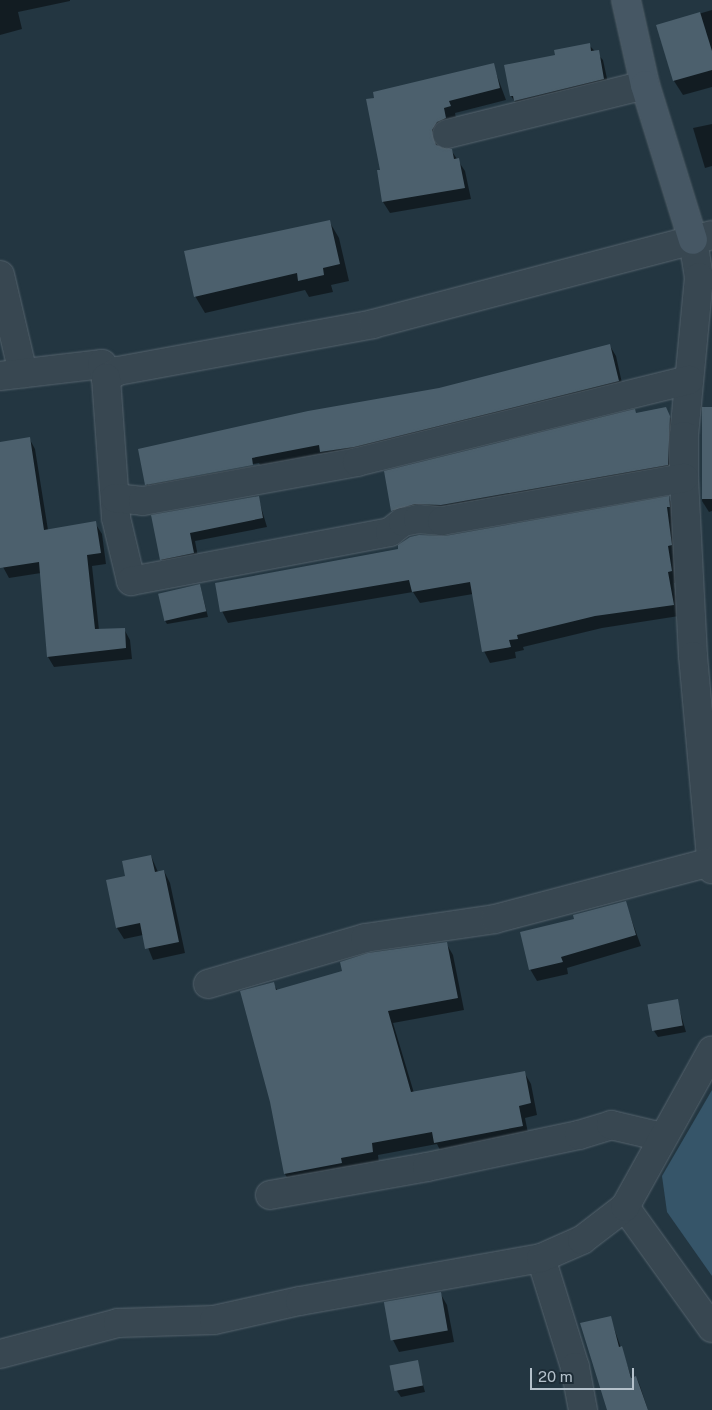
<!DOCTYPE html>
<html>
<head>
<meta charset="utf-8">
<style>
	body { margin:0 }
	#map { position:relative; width:712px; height:1410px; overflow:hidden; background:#233641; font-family:"Public Sans",sans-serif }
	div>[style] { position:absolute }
	.water>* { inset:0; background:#365569 }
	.shadow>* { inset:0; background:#0007 }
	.building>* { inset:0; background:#4c606d; transform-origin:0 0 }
	.roads { filter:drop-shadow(0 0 1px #56646e) drop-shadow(0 0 1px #56646e) }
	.street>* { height:28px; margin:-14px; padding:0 14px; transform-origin:14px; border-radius:14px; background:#384751 }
	.secondary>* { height:28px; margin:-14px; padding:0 14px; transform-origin:14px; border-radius:14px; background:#465764 }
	span { translate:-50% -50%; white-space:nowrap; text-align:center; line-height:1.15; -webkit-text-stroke:4px #1d2c36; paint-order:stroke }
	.scale { position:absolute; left:530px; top:1368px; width:104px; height:22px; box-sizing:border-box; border:2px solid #b4c1cb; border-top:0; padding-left:6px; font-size:15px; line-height:18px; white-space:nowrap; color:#b4c1cb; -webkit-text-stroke:4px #1d2c36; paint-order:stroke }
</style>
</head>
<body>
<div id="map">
	<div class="water">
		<div style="clip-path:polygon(712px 1090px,712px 1276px,667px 1212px,662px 1176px)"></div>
	</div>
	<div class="shadow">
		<div style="clip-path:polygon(0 0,70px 0,70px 1px,18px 12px,22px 29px,0 35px)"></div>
		<div style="clip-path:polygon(712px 10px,712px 87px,683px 95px,674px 81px,657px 26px)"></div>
		<div style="clip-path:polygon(589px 45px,603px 60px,609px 88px,517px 105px,511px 96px,557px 56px)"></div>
		<div style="clip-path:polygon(493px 65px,506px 100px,455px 113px,456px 118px,438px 142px,439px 147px,451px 150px,465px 171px,471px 199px,390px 213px,383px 202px,382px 171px,368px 100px)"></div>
		<div style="clip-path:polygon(712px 124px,712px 166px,705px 168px,693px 128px)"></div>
		<div style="clip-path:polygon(329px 221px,339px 238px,349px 281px,331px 285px,333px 292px,309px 297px,305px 290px,205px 313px,195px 296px)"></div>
		<div style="clip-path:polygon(evenodd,610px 346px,616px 356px,624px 392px,360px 457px,327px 463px,323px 456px,257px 468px,259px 476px,152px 495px,146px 484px,139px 450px,309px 412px,440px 389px,610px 346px,259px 463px,260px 465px,148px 485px,148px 483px,259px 463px)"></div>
		<div style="clip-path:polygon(665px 408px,676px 428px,674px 476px,399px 522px,393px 511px,386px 472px)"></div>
		<div style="clip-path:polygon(712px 408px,712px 511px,709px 512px,702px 501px)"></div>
		<div style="clip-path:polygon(29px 438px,35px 449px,48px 530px,95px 523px,102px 534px,106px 564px,92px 566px,99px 630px,124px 629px,130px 640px,132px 659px,54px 667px,48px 657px,41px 573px,9px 578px,3px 567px,0 544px,0 443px)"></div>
		<div style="clip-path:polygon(258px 497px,267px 527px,195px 541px,199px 562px,166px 568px,161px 559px,152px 516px)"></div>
		<div style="clip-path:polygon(669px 498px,675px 509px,678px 557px,674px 557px,678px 583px,674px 583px,679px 616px,602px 628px,523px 647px,524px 650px,515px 652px,516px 658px,490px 663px,484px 651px,473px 594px,420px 603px,413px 592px,228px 623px,222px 611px,445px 538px)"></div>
		<div style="clip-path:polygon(200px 585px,208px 617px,167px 624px,164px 619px)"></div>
		<div style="clip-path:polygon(151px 856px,158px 872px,164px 871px,170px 883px,185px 953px,153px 960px,143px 935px,124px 939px,117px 928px,127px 877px)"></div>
		<div style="clip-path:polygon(625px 902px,641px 946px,567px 968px,568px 974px,537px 981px,530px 969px,576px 920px)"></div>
		<div style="clip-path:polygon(446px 943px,453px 955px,464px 1010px,393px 1023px,414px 1093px,524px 1072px,531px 1084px,537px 1115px,525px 1118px,529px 1138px,442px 1154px,437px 1144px,378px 1155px,379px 1164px,292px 1186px,285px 1174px,272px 1102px,273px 984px,278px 991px)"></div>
		<div style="clip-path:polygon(677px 1001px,686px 1032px,658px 1037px,654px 1031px)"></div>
		<div style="clip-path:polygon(440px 1293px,447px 1305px,454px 1342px,399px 1352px,393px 1340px)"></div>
		<div style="clip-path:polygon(610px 1317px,632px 1379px,636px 1377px,639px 1383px,648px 1410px,609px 1410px)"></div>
		<div style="clip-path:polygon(417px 1362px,425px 1392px,401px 1397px,397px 1391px)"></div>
	</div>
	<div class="building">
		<div style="clip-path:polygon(700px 12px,712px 51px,712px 70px,673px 81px,656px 25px)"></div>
		<div style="clip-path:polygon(590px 43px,591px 51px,599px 50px,604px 79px,514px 101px,513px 96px,510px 96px,504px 65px,555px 55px,554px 50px)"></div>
		<div style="clip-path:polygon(494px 63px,500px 88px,449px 101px,451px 106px,444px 108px,446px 118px,437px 122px,432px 130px,436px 145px,452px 149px,454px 159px,459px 158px,465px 188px,382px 202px,377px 170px,380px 170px,366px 99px,374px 98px,373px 92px)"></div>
		<div style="clip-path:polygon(330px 220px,340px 264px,323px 268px,324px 275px,298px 281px,297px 273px,194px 297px,184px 251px)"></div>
		<div style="clip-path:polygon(610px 344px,619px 381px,354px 447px,320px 452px,319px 445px,252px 458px,253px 465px,145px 485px,138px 449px,308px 411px,439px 388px)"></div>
		<div style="clip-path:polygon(666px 407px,670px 416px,668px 465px,441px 505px,415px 504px,391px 511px,384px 471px,635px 409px,636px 413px)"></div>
		<div style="left:712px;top:407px;width:92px;height:10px;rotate:90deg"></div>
		<div style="clip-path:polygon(30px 437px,44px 530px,96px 521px,101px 553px,87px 555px,95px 629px,125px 628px,126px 648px,47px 657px,39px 562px,0 568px,0 442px)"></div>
		<div style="clip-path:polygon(259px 496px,263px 518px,190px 533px,194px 553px,160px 560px,151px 515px)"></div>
		<div style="clip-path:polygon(669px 496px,670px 507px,667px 507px,672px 545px,668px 546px,672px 571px,668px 572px,674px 605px,595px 616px,517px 635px,518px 639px,509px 640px,511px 647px,482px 652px,470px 582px,412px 592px,409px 580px,220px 612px,215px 583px,398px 549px,398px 545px,410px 537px,419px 535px,445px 536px)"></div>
		<div style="left:200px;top:584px;width:28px;height:43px;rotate:77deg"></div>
		<div style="clip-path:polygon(151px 855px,155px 872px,164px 870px,179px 942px,145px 949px,140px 923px,116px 928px,106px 880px,125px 876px,122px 861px)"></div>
		<div style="clip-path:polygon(626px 901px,636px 935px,561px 957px,563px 962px,529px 970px,520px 932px,574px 919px,573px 915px)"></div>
		<div style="clip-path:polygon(447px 942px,458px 998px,388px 1011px,411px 1092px,525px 1071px,531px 1103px,519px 1106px,523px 1126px,434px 1143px,432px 1132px,372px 1143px,373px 1152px,341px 1158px,342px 1163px,284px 1174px,270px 1102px,240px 991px,274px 982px,276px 990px,342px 971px,340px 962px,368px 953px)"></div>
		<div style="left:678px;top:999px;width:27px;height:31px;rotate:80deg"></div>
		<div style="left:441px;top:1292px;width:39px;height:58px;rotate:80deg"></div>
		<div style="clip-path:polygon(611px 1316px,619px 1347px,622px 1346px,631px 1378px,636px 1376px,648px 1410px,607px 1410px,580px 1323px)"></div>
		<div style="left:418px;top:1360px;width:26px;height:29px;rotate:79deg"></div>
	</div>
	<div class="roads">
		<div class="street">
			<div style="left:447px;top:134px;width:204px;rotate:-13.9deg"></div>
			<div style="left:693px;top:240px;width:37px;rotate:81deg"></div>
			<div style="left:699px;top:277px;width:160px;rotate:95.4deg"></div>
			<div style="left:684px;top:436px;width:42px;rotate:90deg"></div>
			<div style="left:684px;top:478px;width:178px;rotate:87.1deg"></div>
			<div style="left:693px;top:656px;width:214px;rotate:84.9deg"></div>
			<div style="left:0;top:275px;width:101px;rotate:76.8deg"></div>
			<div style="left:0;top:376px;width:103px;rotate:-6.7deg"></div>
			<div style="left:102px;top:364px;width:15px;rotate:74deg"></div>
			<div style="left:106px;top:378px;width:14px;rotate:-30deg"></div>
			<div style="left:118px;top:371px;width:259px;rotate:-10.4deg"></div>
			<div style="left:373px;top:324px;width:350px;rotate:-14.7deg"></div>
			<div style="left:106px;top:378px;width:140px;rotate:85.9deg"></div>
			<div style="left:116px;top:518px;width:65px;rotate:76.6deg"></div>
			<div style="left:131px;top:581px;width:264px;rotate:-10.7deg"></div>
			<div style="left:390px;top:532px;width:16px;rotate:-38deg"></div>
			<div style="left:403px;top:522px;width:15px;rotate:-11deg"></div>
			<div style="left:418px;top:519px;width:24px;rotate:5deg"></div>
			<div style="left:442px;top:521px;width:246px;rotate:-10.1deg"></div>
			<div style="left:115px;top:498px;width:28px;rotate:6deg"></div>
			<div style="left:143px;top:501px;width:218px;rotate:-10.3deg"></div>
			<div style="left:357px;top:462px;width:342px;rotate:-13.9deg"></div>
			<div style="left:208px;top:984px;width:164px;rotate:-16.3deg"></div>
			<div style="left:365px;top:938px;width:131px;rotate:-8.3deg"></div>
			<div style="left:495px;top:919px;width:222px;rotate:-14.8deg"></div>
			<div style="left:270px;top:1195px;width:159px;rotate:-10.1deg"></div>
			<div style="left:427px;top:1167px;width:155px;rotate:-11.9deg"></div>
			<div style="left:579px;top:1135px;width:34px;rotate:-17deg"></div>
			<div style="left:611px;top:1125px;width:52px;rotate:13.2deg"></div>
			<div style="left:625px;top:1207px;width:149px;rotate:54.3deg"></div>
			<div style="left:541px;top:1258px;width:114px;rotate:72.7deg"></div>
			<div style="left:575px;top:1367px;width:44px;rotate:79.5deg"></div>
			<div style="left:0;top:1354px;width:122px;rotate:-14.7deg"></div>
			<div style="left:118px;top:1323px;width:96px;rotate:-1.8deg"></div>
			<div style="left:214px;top:1320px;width:88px;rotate:-12.5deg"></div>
			<div style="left:300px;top:1301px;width:245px;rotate:-10.1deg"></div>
			<div style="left:541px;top:1258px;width:45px;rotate:-23.7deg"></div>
			<div style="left:582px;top:1240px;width:54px;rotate:-37.5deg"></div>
			<div style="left:625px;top:1207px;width:179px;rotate:-61deg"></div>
		</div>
		<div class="secondary">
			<div style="left:626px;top:0;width:87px;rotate:77.4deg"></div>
			<div style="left:645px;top:85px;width:162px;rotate:72.8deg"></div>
		</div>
	</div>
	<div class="scale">20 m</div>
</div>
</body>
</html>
